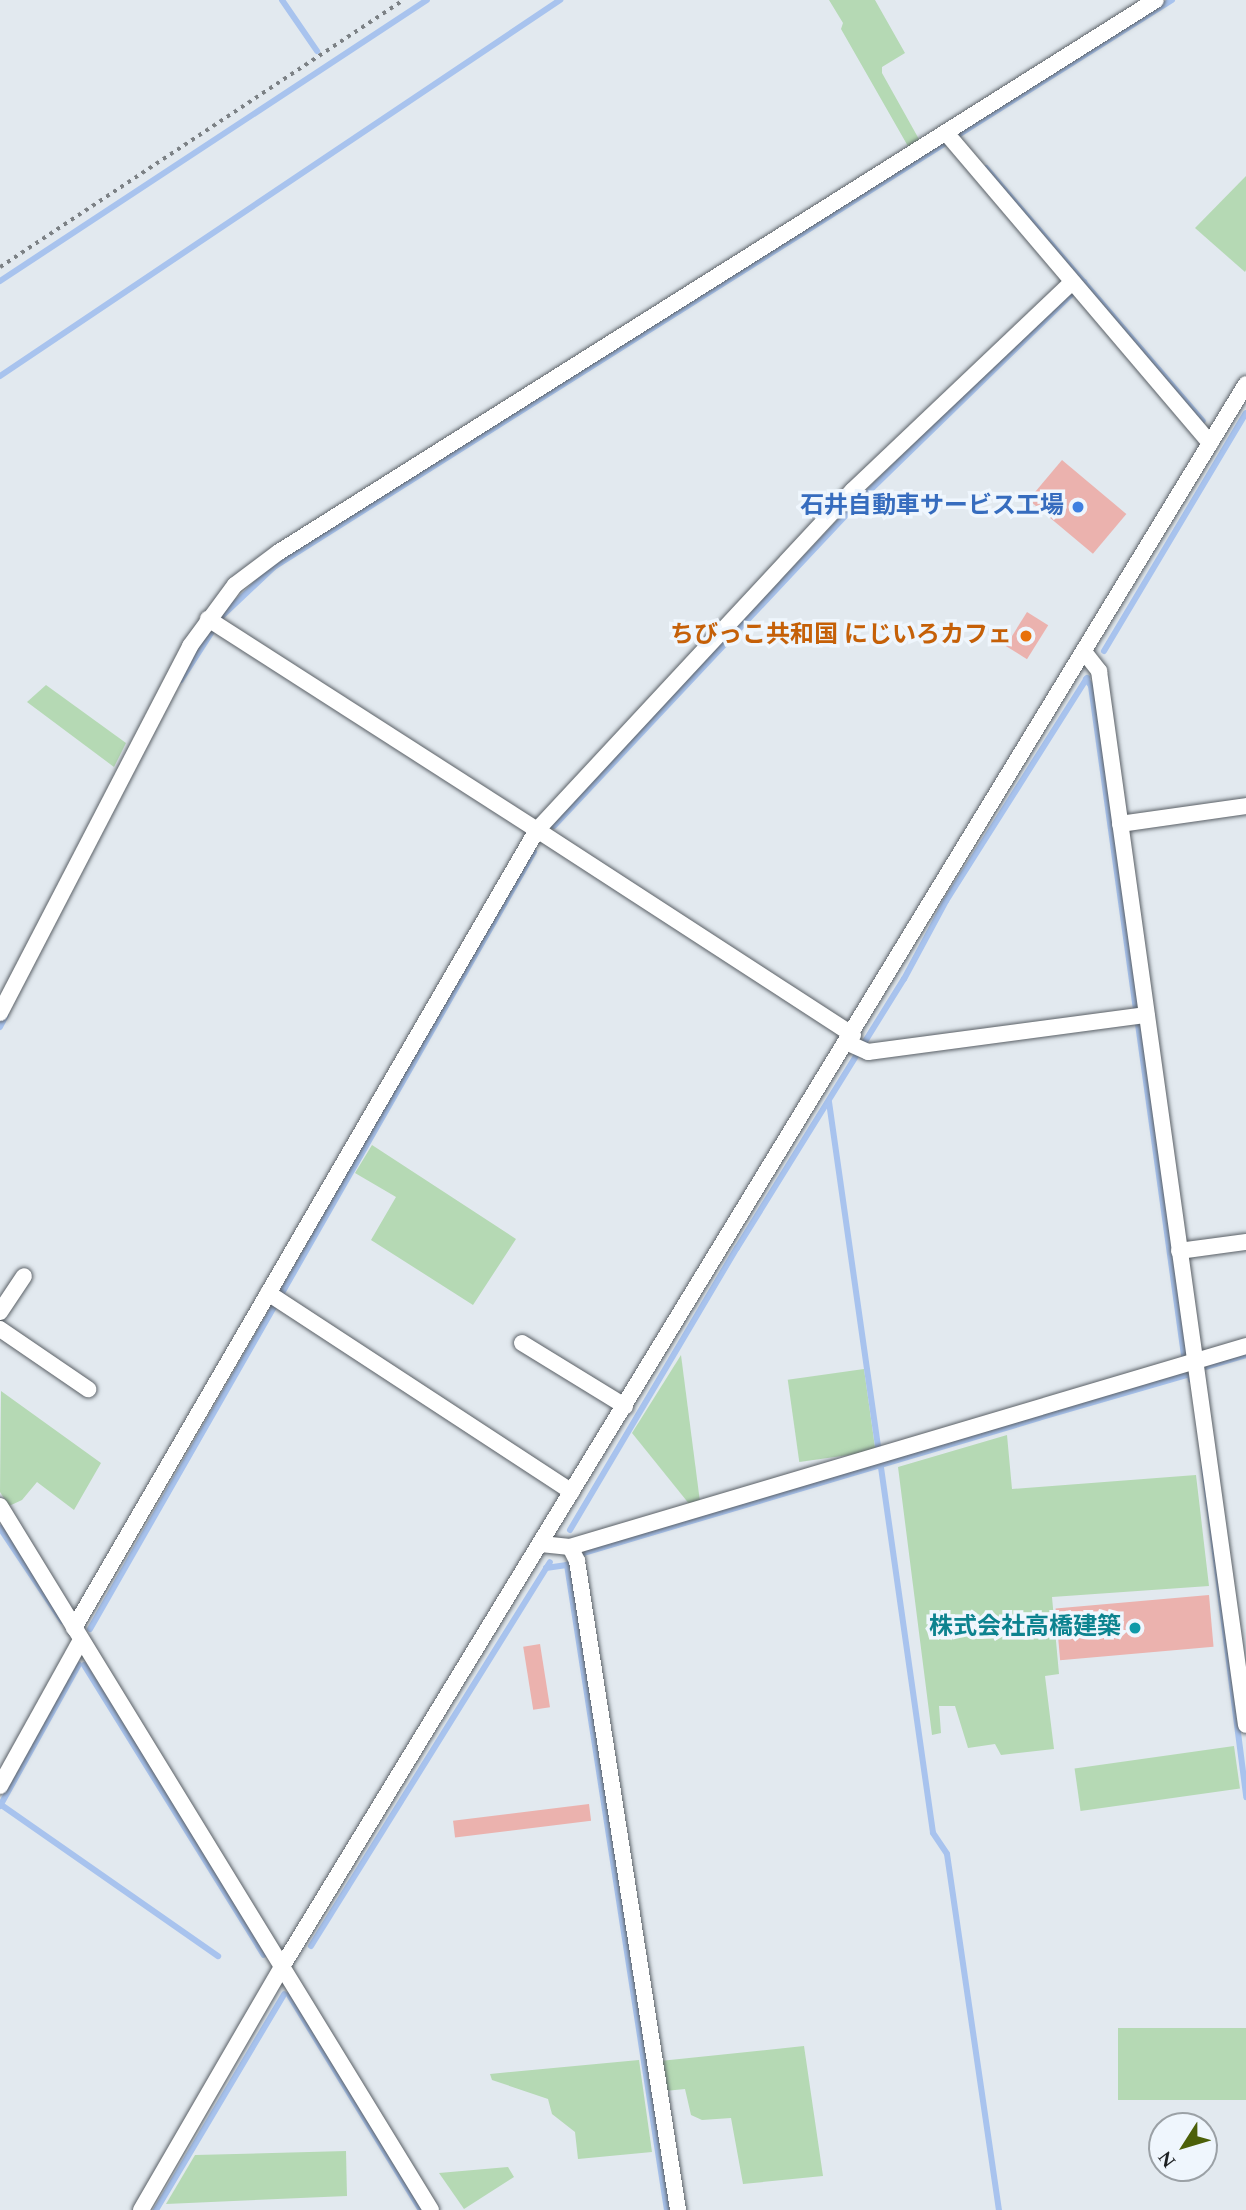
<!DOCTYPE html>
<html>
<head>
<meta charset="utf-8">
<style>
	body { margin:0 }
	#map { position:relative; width:1246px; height:2210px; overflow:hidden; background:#e2e9ef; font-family:Spectral,"Noto Sans JP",serif }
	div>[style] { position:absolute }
	.green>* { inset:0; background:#b5d9b4; transform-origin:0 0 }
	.stream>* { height:6px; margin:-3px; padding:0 3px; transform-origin:3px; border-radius:3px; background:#a8c3ee }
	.building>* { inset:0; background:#ebb2ae; transform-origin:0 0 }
	.path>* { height:3.5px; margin-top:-1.75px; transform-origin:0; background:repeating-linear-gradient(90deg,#7c8185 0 3.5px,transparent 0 8.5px) }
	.roads { filter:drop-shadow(0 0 2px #5a6066) drop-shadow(0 0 2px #5a6066) }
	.minor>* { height:16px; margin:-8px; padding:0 8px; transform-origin:8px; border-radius:8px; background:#fff }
	.dots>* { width:19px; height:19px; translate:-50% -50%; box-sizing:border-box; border:4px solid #eff6fd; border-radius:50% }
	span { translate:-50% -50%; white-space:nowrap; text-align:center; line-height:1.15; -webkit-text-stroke:7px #eff6fd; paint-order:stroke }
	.shop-label { font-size:24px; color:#366cbe; font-weight:700 }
	.right { translate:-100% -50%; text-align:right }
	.food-label { font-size:24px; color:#c56008; font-weight:700 }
	.culture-label { font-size:24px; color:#0d838f; font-weight:700 }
	.north { position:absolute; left:1148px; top:2112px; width:70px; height:70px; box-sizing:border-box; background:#eff6fd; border:2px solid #9ba1a6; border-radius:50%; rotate:233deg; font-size:19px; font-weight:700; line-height:28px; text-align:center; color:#1e2123 }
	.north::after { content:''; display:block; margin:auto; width:24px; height:32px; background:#4c6009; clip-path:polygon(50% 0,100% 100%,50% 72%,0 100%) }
</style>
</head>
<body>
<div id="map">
	<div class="green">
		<div style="clip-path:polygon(829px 0,875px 0,905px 53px,882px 67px,882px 73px,920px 141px,909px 148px,841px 29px,843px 23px)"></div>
		<div style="clip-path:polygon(1246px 176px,1246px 270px,1245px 272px,1195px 228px)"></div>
		<div style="clip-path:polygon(46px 685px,126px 743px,114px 767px,27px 702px)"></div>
		<div style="clip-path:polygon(372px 1145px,516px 1239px,473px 1305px,371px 1240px,396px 1197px,355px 1173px)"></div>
		<div style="clip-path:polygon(681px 1355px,700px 1502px,690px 1505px,632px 1433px)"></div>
		<div style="left:864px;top:1369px;width:83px;height:77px;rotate:82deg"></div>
		<div style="clip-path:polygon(1px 1391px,101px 1463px,74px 1510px,37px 1482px,22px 1500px,9px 1506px,0 1492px)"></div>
		<div style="clip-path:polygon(1007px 1435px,1012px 1489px,1196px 1475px,1209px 1586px,1052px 1597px,1059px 1674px,1045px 1676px,1054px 1749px,1001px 1755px,995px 1744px,968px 1748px,955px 1706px,939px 1706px,941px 1733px,932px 1735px,898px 1467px)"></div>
		<div style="left:1234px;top:1746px;width:43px;height:161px;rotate:82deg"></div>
		<div style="left:1246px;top:2028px;width:72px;height:128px;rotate:90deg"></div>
		<div style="clip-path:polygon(804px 2046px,823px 2176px,743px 2184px,731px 2118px,702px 2120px,691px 2115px,685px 2089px,665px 2091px,660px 2061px)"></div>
		<div style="clip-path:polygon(639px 2060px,652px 2152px,578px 2159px,575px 2132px,552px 2114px,548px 2099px,492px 2080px,490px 2074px)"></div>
		<div style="clip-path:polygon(346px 2151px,347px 2196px,166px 2204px,195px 2155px)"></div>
		<div style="clip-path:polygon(508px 2167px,514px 2177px,464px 2209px,439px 2173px)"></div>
	</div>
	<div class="stream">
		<div style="left:282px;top:0;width:62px;rotate:55.5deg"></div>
		<div style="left:986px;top:168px;width:333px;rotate:49.4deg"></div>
		<div style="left:0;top:281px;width:511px;rotate:-33.35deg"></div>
		<div style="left:0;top:376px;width:675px;rotate:-33.88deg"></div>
		<div style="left:1104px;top:651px;width:277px;rotate:-59.2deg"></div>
		<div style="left:1086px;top:679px;width:9px;rotate:54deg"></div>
		<div style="left:1091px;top:686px;width:675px;rotate:82.09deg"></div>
		<div style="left:181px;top:680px;width:76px;rotate:-57.4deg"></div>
		<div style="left:222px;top:616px;width:71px;rotate:-43.3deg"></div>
		<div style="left:274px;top:567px;width:1062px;rotate:-32.27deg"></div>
		<div style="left:554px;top:826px;width:450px;rotate:-46.8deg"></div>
		<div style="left:862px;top:498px;width:310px;rotate:-44.2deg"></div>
		<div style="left:0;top:1027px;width:13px;rotate:-63deg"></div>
		<div style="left:829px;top:1102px;width:738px;rotate:81.9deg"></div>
		<div style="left:933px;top:1833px;width:25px;rotate:56deg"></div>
		<div style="left:947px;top:1854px;width:360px;rotate:81.7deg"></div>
		<div style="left:1206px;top:1367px;width:42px;rotate:-16.7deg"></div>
		<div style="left:1204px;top:1467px;width:333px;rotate:82.7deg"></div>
		<div style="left:0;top:1528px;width:112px;rotate:56.3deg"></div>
		<div style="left:570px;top:1530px;width:328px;rotate:-59.4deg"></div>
		<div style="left:737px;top:1248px;width:317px;rotate:-58.2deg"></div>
		<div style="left:904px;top:979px;width:89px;rotate:-61.7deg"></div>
		<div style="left:946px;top:901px;width:264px;rotate:-57.7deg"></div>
		<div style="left:567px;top:1565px;width:17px;rotate:-40deg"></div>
		<div style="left:580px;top:1554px;width:478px;rotate:-16.5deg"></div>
		<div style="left:1038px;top:1418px;width:158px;rotate:-16.1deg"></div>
		<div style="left:1190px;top:1374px;width:6px;rotate:81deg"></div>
		<div style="left:546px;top:1568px;width:21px;rotate:-8deg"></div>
		<div style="left:567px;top:1565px;width:653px;rotate:81.19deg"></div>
		<div style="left:90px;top:1629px;width:895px;rotate:-60.26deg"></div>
		<div style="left:84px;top:1665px;width:341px;rotate:58.2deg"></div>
		<div style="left:0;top:1804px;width:266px;rotate:34.9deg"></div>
		<div style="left:0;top:1806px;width:162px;rotate:-60.9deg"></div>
		<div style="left:311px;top:1946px;width:452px;rotate:-58.1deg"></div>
		<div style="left:289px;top:1995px;width:252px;rotate:58.5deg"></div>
		<div style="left:156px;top:2210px;width:251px;rotate:-59.3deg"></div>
	</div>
	<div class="building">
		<div style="left:1062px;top:460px;width:84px;height:52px;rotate:40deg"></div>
		<div style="left:1027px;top:612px;width:25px;height:40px;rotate:32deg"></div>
		<div style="left:1209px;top:1595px;width:52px;height:154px;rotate:85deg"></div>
		<div style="left:540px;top:1644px;width:64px;height:17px;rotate:81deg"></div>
		<div style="left:589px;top:1804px;width:17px;height:137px;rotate:83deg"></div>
	</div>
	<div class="path">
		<div style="left:0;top:267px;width:484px;rotate:-33.5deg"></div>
	</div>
	<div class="roads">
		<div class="minor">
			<div style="left:947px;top:134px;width:406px;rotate:49.6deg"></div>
			<div style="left:1085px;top:653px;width:23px;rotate:52deg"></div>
			<div style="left:1099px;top:671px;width:1064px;rotate:82.06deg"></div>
			<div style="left:1120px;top:824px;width:127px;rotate:-8.1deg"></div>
			<div style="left:0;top:1013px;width:413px;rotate:-62.6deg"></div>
			<div style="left:190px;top:646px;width:76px;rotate:-53.6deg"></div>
			<div style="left:235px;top:585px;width:55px;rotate:-36.9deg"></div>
			<div style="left:279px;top:552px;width:1036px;rotate:-32.19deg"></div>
			<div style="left:853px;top:1035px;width:377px;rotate:-147deg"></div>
			<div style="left:537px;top:830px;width:464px;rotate:-47.1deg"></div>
			<div style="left:853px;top:490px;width:301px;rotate:-43.5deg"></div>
			<div style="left:848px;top:1043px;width:22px;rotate:24deg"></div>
			<div style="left:868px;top:1052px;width:281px;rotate:-7.6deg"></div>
			<div style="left:1179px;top:1251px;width:68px;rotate:-7.7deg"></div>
			<div style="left:268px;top:1293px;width:363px;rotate:33.2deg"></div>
			<div style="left:0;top:1312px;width:43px;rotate:-56.3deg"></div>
			<div style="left:0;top:1329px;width:107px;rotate:34.3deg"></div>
			<div style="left:522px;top:1343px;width:121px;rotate:31.5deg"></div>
			<div style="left:0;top:1506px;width:825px;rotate:58.52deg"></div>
			<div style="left:541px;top:1544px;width:29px;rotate:6deg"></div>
			<div style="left:570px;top:1547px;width:705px;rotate:-16.56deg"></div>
			<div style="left:570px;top:1547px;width:16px;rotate:63deg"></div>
			<div style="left:577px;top:1561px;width:657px;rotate:81.15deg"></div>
			<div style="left:74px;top:1628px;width:923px;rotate:-59.88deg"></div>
			<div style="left:537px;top:830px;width:391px;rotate:-147.3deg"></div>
			<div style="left:0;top:1786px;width:167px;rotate:-61deg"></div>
			<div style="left:141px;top:2210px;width:283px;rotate:-59.9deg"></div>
			<div style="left:283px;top:1965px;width:1851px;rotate:-58.65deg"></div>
		</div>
	</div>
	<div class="dots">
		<div style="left:1078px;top:507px;background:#3f7fe0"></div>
		<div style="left:1026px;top:636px;background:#e8710a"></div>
		<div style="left:1135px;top:1628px;background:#0f9aa8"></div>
	</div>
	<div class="shop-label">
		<span class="right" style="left:1064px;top:507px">石井自動車サービス工場</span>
	</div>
	<div class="food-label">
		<span class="right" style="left:1012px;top:636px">ちびっこ共和国 にじいろカフェ</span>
	</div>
	<div class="culture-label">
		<span class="right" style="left:1121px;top:1628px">株式会社高橋建築</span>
	</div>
	<div class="north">N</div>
</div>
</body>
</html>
